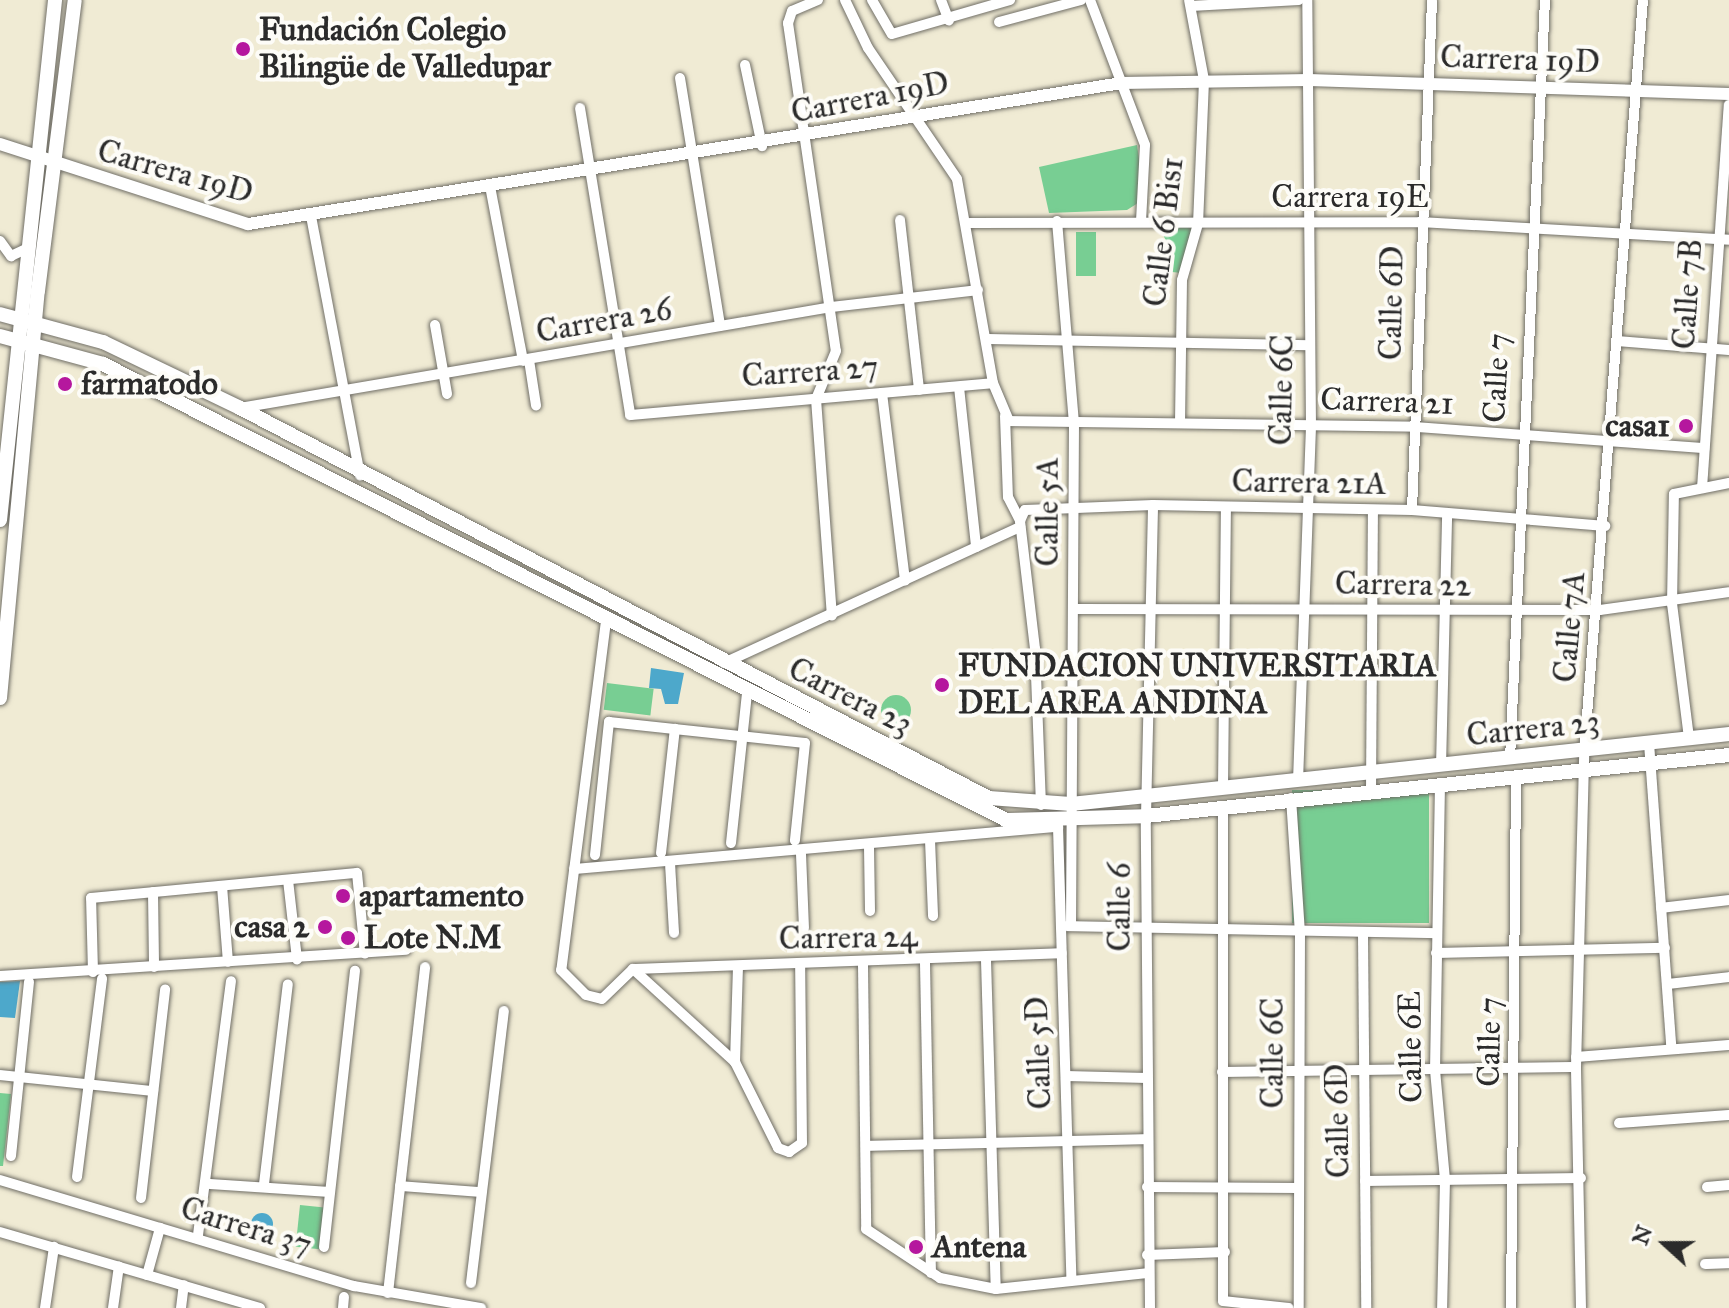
<!DOCTYPE html>
<html>
<head>
<meta charset="utf-8">
<style>
	body { margin:0 }
	#map { position:relative; width:1729px; height:1308px; overflow:hidden; background:#f0ebd4; font-family:"IM FELL Great Primer",serif }
	div>[style] { position:absolute }
	.green>* { inset:0; background:#78ce93; transform-origin:0 0 }
	.round { border-radius:50% }
	.water>* { inset:0; background:#4da8cb }
	.roads { filter:drop-shadow(0 0 2px #706e66) drop-shadow(0 0 2px #706e66) }
	.minor>* { height:10px; margin:-5px; padding:0 5px; transform-origin:5px; border-radius:5px; background:#fff }
	.tertiary>* { height:12px; margin:-6px; padding:0 6px; transform-origin:6px; border-radius:6px; background:#fff }
	.secondary>* { height:14px; margin:-7px; padding:0 7px; transform-origin:7px; border-radius:7px; background:#fff }
	.dots>* { width:22px; height:22px; translate:-50% -50%; box-sizing:border-box; border:4px solid #fdfcf7; border-radius:50% }
	span { translate:-50% -50%; white-space:nowrap; text-align:center; line-height:1.15; -webkit-text-stroke:8px #fdfcf7; paint-order:stroke }
	.poi-label { font-size:32px; color:#2b2b2b; font-weight:700 }
	.left { translate:0 -50%; text-align:left }
	.right { translate:-100% -50%; text-align:right }
	.street-label { font-size:32px; color:#2b2b2b }
	.north { position:absolute; left:1625px; top:1204px; width:80px; height:80px; -webkit-text-stroke:6px #fdfcf7; paint-order:stroke; rotate:291deg; font-size:22px; font-weight:700; line-height:32px; text-align:center; color:#2b2b2b }
	.north::after { content:''; display:block; margin:auto; width:28px; height:36px; background:#2b2b2b; clip-path:polygon(50% 0,100% 100%,50% 72%,0 100%) }
</style>
</head>
<body>
<div id="map">
	<div class="green">
		<div style="clip-path:polygon(1137px 145px,1144px 193px,1138px 203px,1127px 210px,1049px 213px,1039px 167px)"></div>
		<div style="clip-path:polygon(1194px 225px,1182px 273px,1172px 272px,1174px 258px,1159px 226px)"></div>
		<div style="left:1076px;top:232px;width:20px;height:44px"></div>
		<div style="left:607px;top:683px;width:47px;height:27px;rotate:7deg"></div>
		<div class="round" style="left:881px;top:695px;width:30px;height:30px"></div>
		<div style="left:1429px;top:790px;width:133px;height:137px;rotate:90deg"></div>
		<div style="clip-path:polygon(0 1093px,11px 1094px,3px 1166px,0 1166px)"></div>
		<div style="left:300px;top:1205px;width:27px;height:42px;rotate:6deg"></div>
	</div>
	<div class="water">
		<div style="clip-path:polygon(651px 668px,684px 673px,678px 704px,665px 704px,661px 689px,649px 688px)"></div>
		<div style="clip-path:polygon(20px 981px,15px 1018px,0 1017px,0 982px)"></div>
		<div class="round" style="left:251px;top:1213px;width:22px;height:22px"></div>
	</div>
	<div class="roads">
		<div class="minor">
			<div style="left:818px;top:0;width:28px;rotate:157deg"></div>
			<div style="left:792px;top:11px;width:13px;rotate:108deg"></div>
			<div style="left:788px;top:23px;width:331px;rotate:81.7deg"></div>
			<div style="left:836px;top:351px;width:52px;rotate:112.6deg"></div>
			<div style="left:816px;top:399px;width:217px;rotate:85.8deg"></div>
			<div style="left:845px;top:0;width:53px;rotate:64.4deg"></div>
			<div style="left:868px;top:48px;width:158px;rotate:55.8deg"></div>
			<div style="left:957px;top:179px;width:207px;rotate:80deg"></div>
			<div style="left:993px;top:383px;width:41px;rotate:67.2deg"></div>
			<div style="left:1009px;top:421px;width:407px;rotate:0.8deg"></div>
			<div style="left:1416px;top:427px;width:289px;rotate:4.2deg"></div>
			<div style="left:872px;top:0;width:39px;rotate:60deg"></div>
			<div style="left:892px;top:34px;width:123px;rotate:-16.1deg"></div>
			<div style="left:941px;top:0;width:22px;rotate:69deg"></div>
			<div style="left:1090px;top:0;width:155px;rotate:69.2deg"></div>
			<div style="left:1145px;top:145px;width:77px;rotate:93deg"></div>
			<div style="left:1191px;top:6px;width:108px;rotate:-3.2deg"></div>
			<div style="left:999px;top:22px;width:85px;rotate:-15deg"></div>
			<div style="left:745px;top:65px;width:83px;rotate:78.1deg"></div>
			<div style="left:680px;top:78px;width:251px;rotate:80.8deg"></div>
			<div style="left:580px;top:108px;width:311px;rotate:80.7deg"></div>
			<div style="left:630px;top:415px;width:364px;rotate:-5deg"></div>
			<div style="left:490px;top:186px;width:178px;rotate:79.3deg"></div>
			<div style="left:311px;top:216px;width:264px;rotate:79.3deg"></div>
			<div style="left:900px;top:220px;width:171px;rotate:83.6deg"></div>
			<div style="left:1057px;top:221px;width:203px;rotate:85.2deg"></div>
			<div style="left:1074px;top:423px;width:503px;rotate:90.34deg"></div>
			<div style="left:970px;top:223px;width:450px;rotate:-0.1deg"></div>
			<div style="left:1420px;top:222px;width:310px;rotate:3.3deg"></div>
			<div style="left:0;top:241px;width:19px;rotate:54deg"></div>
			<div style="left:11px;top:256px;width:17px;rotate:-25deg"></div>
			<div style="left:435px;top:325px;width:70px;rotate:80.1deg"></div>
			<div style="left:988px;top:339px;width:322px;rotate:1.1deg"></div>
			<div style="left:1617px;top:341px;width:112px;rotate:4.6deg"></div>
			<div style="left:529px;top:360px;width:46px;rotate:81.2deg"></div>
			<div style="left:959px;top:387px;width:161px;rotate:83.9deg"></div>
			<div style="left:882px;top:393px;width:189px;rotate:83deg"></div>
			<div style="left:240px;top:408px;width:601px;rotate:-9.68deg"></div>
			<div style="left:832px;top:307px;width:147px;rotate:-6.6deg"></div>
			<div style="left:1005px;top:416px;width:81px;rotate:87.9deg"></div>
			<div style="left:1008px;top:497px;width:27px;rotate:63deg"></div>
			<div style="left:1020px;top:521px;width:129px;rotate:83.3deg"></div>
			<div style="left:1035px;top:649px;width:156px;rotate:87.8deg"></div>
			<div style="left:1180px;top:423px;width:143px;rotate:-89.2deg"></div>
			<div style="left:1182px;top:280px;width:58px;rotate:-74.1deg"></div>
			<div style="left:1198px;top:224px;width:144px;rotate:-87.6deg"></div>
			<div style="left:1204px;top:80px;width:81px;rotate:-100.6deg"></div>
			<div style="left:1702px;top:488px;width:384px;rotate:-86deg"></div>
			<div style="left:1412px;top:510px;width:510px;rotate:-87.75deg"></div>
			<div style="left:1020px;top:521px;width:12px;rotate:-66deg"></div>
			<div style="left:1025px;top:510px;width:128px;rotate:-2.2deg"></div>
			<div style="left:1153px;top:505px;width:259px;rotate:1.1deg"></div>
			<div style="left:1412px;top:510px;width:194px;rotate:4.7deg"></div>
			<div style="left:1075px;top:609px;width:525px;rotate:0.11deg"></div>
			<div style="left:1600px;top:610px;width:130px;rotate:-7.9deg"></div>
			<div style="left:606px;top:621px;width:352px;rotate:97.3deg"></div>
			<div style="left:561px;top:970px;width:35px;rotate:45deg"></div>
			<div style="left:586px;top:995px;width:16px;rotate:14deg"></div>
			<div style="left:602px;top:999px;width:43px;rotate:-44.1deg"></div>
			<div style="left:724px;top:663px;width:326px;rotate:-24.7deg"></div>
			<div style="left:1689px;top:738px;width:135px;rotate:-97.2deg"></div>
			<div style="left:1672px;top:604px;width:110px;rotate:-89deg"></div>
			<div style="left:1674px;top:494px;width:56px;rotate:-11.3deg"></div>
			<div style="left:1649px;top:743px;width:304px;rotate:85.8deg"></div>
			<div style="left:1510px;top:759px;width:760px;rotate:-87.36deg"></div>
			<div style="left:1441px;top:766px;width:252px;rotate:-88.6deg"></div>
			<div style="left:1298px;top:781px;width:355px;rotate:-87.9deg"></div>
			<div style="left:1311px;top:426px;width:426px;rotate:-90.5deg"></div>
			<div style="left:1440px;top:784px;width:286px;rotate:91deg"></div>
			<div style="left:1435px;top:1070px;width:110px;rotate:84.8deg"></div>
			<div style="left:1445px;top:1180px;width:128px;rotate:91.3deg"></div>
			<div style="left:1223px;top:787px;width:280px;rotate:-89.4deg"></div>
			<div style="left:1371px;top:789px;width:279px;rotate:-89.6deg"></div>
			<div style="left:1291px;top:798px;width:134px;rotate:86.2deg"></div>
			<div style="left:1300px;top:932px;width:376px;rotate:90.2deg"></div>
			<div style="left:1223px;top:807px;width:494px;rotate:90deg"></div>
			<div style="left:1223px;top:1301px;width:66px;rotate:6.1deg"></div>
			<div style="left:930px;top:840px;width:76px;rotate:87.7deg"></div>
			<div style="left:731px;top:843px;width:151px;rotate:-83.9deg"></div>
			<div style="left:869px;top:847px;width:64px;rotate:89.1deg"></div>
			<div style="left:661px;top:853px;width:125px;rotate:-83.6deg"></div>
			<div style="left:801px;top:854px;width:74px;rotate:87.7deg"></div>
			<div style="left:595px;top:855px;width:134px;rotate:-84deg"></div>
			<div style="left:609px;top:722px;width:197px;rotate:6.1deg"></div>
			<div style="left:805px;top:743px;width:98px;rotate:95.9deg"></div>
			<div style="left:670px;top:863px;width:70px;rotate:86.7deg"></div>
			<div style="left:574px;top:869px;width:486px;rotate:-5deg"></div>
			<div style="left:1058px;top:827px;width:451px;rotate:88.3deg"></div>
			<div style="left:288px;top:880px;width:80px;rotate:83.5deg"></div>
			<div style="left:222px;top:886px;width:76px;rotate:85.5deg"></div>
			<div style="left:153px;top:892px;width:75px;rotate:89.2deg"></div>
			<div style="left:1661px;top:908px;width:68px;rotate:-6.7deg"></div>
			<div style="left:1067px;top:926px;width:368px;rotate:1.1deg"></div>
			<div style="left:1363px;top:934px;width:374px;rotate:89.5deg"></div>
			<div style="left:1436px;top:953px;width:229px;rotate:-1.3deg"></div>
			<div style="left:986px;top:960px;width:329px;rotate:88.3deg"></div>
			<div style="left:925px;top:963px;width:310px;rotate:88.9deg"></div>
			<div style="left:863px;top:965px;width:264px;rotate:89.3deg"></div>
			<div style="left:866px;top:1229px;width:89px;rotate:33.5deg"></div>
			<div style="left:940px;top:1278px;width:57px;rotate:11.1deg"></div>
			<div style="left:996px;top:1289px;width:152px;rotate:-6deg"></div>
			<div style="left:633px;top:969px;width:138px;rotate:42.4deg"></div>
			<div style="left:735px;top:1062px;width:96px;rotate:63.4deg"></div>
			<div style="left:778px;top:1148px;width:12px;rotate:20deg"></div>
			<div style="left:789px;top:1152px;width:16px;rotate:-35deg"></div>
			<div style="left:802px;top:1143px;width:180px;rotate:-90.6deg"></div>
			<div style="left:633px;top:969px;width:429px;rotate:-2.1deg"></div>
			<div style="left:93px;top:972px;width:74px;rotate:-91.5deg"></div>
			<div style="left:91px;top:898px;width:267px;rotate:-5.4deg"></div>
			<div style="left:357px;top:873px;width:81px;rotate:84.4deg"></div>
			<div style="left:0;top:976px;width:407px;rotate:-3.7deg"></div>
			<div style="left:1668px;top:984px;width:61px;rotate:-6.5deg"></div>
			<div style="left:1576px;top:1057px;width:153px;rotate:-4.5deg"></div>
			<div style="left:735px;top:1062px;width:96px;rotate:-88.2deg"></div>
			<div style="left:1222px;top:1072px;width:354px;rotate:-0.8deg"></div>
			<div style="left:0;top:1075px;width:154px;rotate:6deg"></div>
			<div style="left:1066px;top:1076px;width:81px;rotate:1.4deg"></div>
			<div style="left:1619px;top:1123px;width:110px;rotate:-4.2deg"></div>
			<div style="left:867px;top:1146px;width:280px;rotate:-1.4deg"></div>
			<div style="left:11px;top:1156px;width:175px;rotate:-84.1deg"></div>
			<div style="left:77px;top:1177px;width:200px;rotate:-82.8deg"></div>
			<div style="left:0;top:1180px;width:370px;rotate:16.7deg"></div>
			<div style="left:354px;top:1286px;width:129px;rotate:9.8deg"></div>
			<div style="left:1365px;top:1181px;width:216px;rotate:-0.8deg"></div>
			<div style="left:210px;top:1184px;width:120px;rotate:3.8deg"></div>
			<div style="left:264px;top:1184px;width:201px;rotate:-83.2deg"></div>
			<div style="left:400px;top:1186px;width:80px;rotate:4.3deg"></div>
			<div style="left:1147px;top:1187px;width:151px;rotate:0.4deg"></div>
			<div style="left:1707px;top:1187px;width:22px;rotate:-5deg"></div>
			<div style="left:141px;top:1198px;width:210px;rotate:-83.4deg"></div>
			<div style="left:0;top:1232px;width:271px;rotate:16.3deg"></div>
			<div style="left:198px;top:1235px;width:256px;rotate:-82.6deg"></div>
			<div style="left:324px;top:1247px;width:278px;rotate:-83.6deg"></div>
			<div style="left:1147px;top:1255px;width:78px;rotate:-2.2deg"></div>
			<div style="left:1705px;top:1264px;width:24px;rotate:-2deg"></div>
			<div style="left:147px;top:1275px;width:49px;rotate:-74.5deg"></div>
			<div style="left:471px;top:1283px;width:274px;rotate:-83.1deg"></div>
			<div style="left:388px;top:1293px;width:328px;rotate:-83.5deg"></div>
			<div style="left:45px;top:1308px;width:62px;rotate:-81.6deg"></div>
			<div style="left:113px;top:1308px;width:42px;rotate:-81.9deg"></div>
			<div style="left:181px;top:1308px;width:23px;rotate:-83deg"></div>
			<div style="left:343px;top:1308px;width:11px;rotate:-85deg"></div>
			<div style="left:1150px;top:1308px;width:492px;rotate:-90.5deg"></div>
			<div style="left:1146px;top:816px;width:311px;rotate:-88.7deg"></div>
			<div style="left:1511px;top:1308px;width:531px;rotate:-89.46deg"></div>
			<div style="left:1581px;top:1308px;width:241px;rotate:-91.2deg"></div>
			<div style="left:1576px;top:1067px;width:313px;rotate:-88.5deg"></div>
			<div style="left:1584px;top:754px;width:756px;rotate:-85.53deg"></div>
		</div>
		<div class="tertiary">
			<div style="left:0;top:144px;width:261px;rotate:17.9deg"></div>
			<div style="left:248px;top:224px;width:884px;rotate:-9.17deg"></div>
			<div style="left:1121px;top:83px;width:188px;rotate:-0.9deg"></div>
			<div style="left:1309px;top:80px;width:420px;rotate:1.9deg"></div>
		</div>
		<div class="secondary">
			<div style="left:0;top:314px;width:107px;rotate:15.2deg"></div>
			<div style="left:103px;top:342px;width:152px;rotate:25.7deg"></div>
			<div style="left:240px;top:408px;width:844px;rotate:27.51deg"></div>
			<div style="left:989px;top:798px;width:82px;rotate:4.2deg"></div>
			<div style="left:1071px;top:804px;width:662px;rotate:-6.07deg"></div>
			<div style="left:0;top:336px;width:107px;rotate:15.2deg"></div>
			<div style="left:103px;top:364px;width:1012px;rotate:26.79deg"></div>
			<div style="left:1006px;top:820px;width:140px;rotate:-1.6deg"></div>
			<div style="left:1146px;top:816px;width:586px;rotate:-5.97deg"></div>
			<div style="left:0;top:520px;width:523px;rotate:-83.96deg"></div>
			<div style="left:0;top:698px;width:409px;rotate:-84.7deg"></div>
			<div style="left:38px;top:291px;width:293px;rotate:-82.8deg"></div>
		</div>
	</div>
	<div class="dots">
		<div style="left:243px;top:49px;background:#b5179e"></div>
		<div style="left:65px;top:384px;background:#b5179e"></div>
		<div style="left:1686px;top:426px;background:#b5179e"></div>
		<div style="left:942px;top:685px;background:#b5179e"></div>
		<div style="left:343px;top:896px;background:#b5179e"></div>
		<div style="left:325px;top:927px;background:#b5179e"></div>
		<div style="left:348px;top:938px;background:#b5179e"></div>
		<div style="left:916px;top:1247px;background:#b5179e"></div>
	</div>
	<div class="poi-label">
		<span class="left" style="left:259px;top:49px">Fundación Colegio<br>Bilingüe de Valledupar</span>
		<span class="left" style="left:81px;top:384px">farmatodo</span>
		<span class="right" style="left:1670px;top:426px">casa1</span>
		<span class="left" style="left:958px;top:685px">FUNDACION UNIVERSITARIA<br>DEL AREA ANDINA</span>
		<span class="left" style="left:359px;top:896px">apartamento</span>
		<span class="right" style="left:309px;top:927px">casa 2</span>
		<span class="left" style="left:364px;top:938px">Lote N.M</span>
		<span class="left" style="left:932px;top:1247px">Antena</span>
	</div>
	<div class="street-label">
		<span style="left:1520px;top:60px;rotate:2deg">Carrera 19D</span>
		<span style="left:870px;top:98px;rotate:-11deg">Carrera 19D</span>
		<span style="left:175px;top:172px;rotate:16deg">Carrera 19D</span>
		<span style="left:1350px;top:197px">Carrera 19E</span>
		<span style="left:1164px;top:232px;rotate:-83deg">Calle 6 Bis1</span>
		<span style="left:1688px;top:294px;rotate:-86deg">Calle 7B</span>
		<span style="left:1392px;top:303px;rotate:-89deg">Calle 6D</span>
		<span style="left:604px;top:321px;rotate:-10deg">Carrera 26</span>
		<span style="left:810px;top:372px;rotate:-4deg">Carrera 27</span>
		<span style="left:1497px;top:378px;rotate:-87deg">Calle 7</span>
		<span style="left:1282px;top:390px;rotate:-89deg">Calle 6C</span>
		<span style="left:1387px;top:402px;rotate:2deg">Carrera 21</span>
		<span style="left:1309px;top:483px;rotate:1deg">Carrera 21A</span>
		<span style="left:1048px;top:512px;rotate:-90deg">Calle 5A</span>
		<span style="left:1403px;top:585px;rotate:1deg">Carrera 22</span>
		<span style="left:1570px;top:627px;rotate:-85deg">Calle 7A</span>
		<span style="left:850px;top:697px;rotate:27deg">Carrera 23</span>
		<span style="left:1533px;top:729px;rotate:-6deg">Carrera 23</span>
		<span style="left:1120px;top:907px;rotate:-90deg">Calle 6</span>
		<span style="left:848px;top:938px;rotate:-1deg">Carrera 24</span>
		<span style="left:1490px;top:1042px;rotate:-89deg">Calle 7</span>
		<span style="left:1411px;top:1047px;rotate:-91deg">Calle 6E</span>
		<span style="left:1039px;top:1053px;rotate:-92deg">Calle 5D</span>
		<span style="left:1273px;top:1053px;rotate:-90deg">Calle 6C</span>
		<span style="left:1338px;top:1121px;rotate:-91deg">Calle 6D</span>
		<span style="left:246px;top:1227px;rotate:17deg">Carrera 37</span>
	</div>
	<div class="north">N</div>
</div>
</body>
</html>
